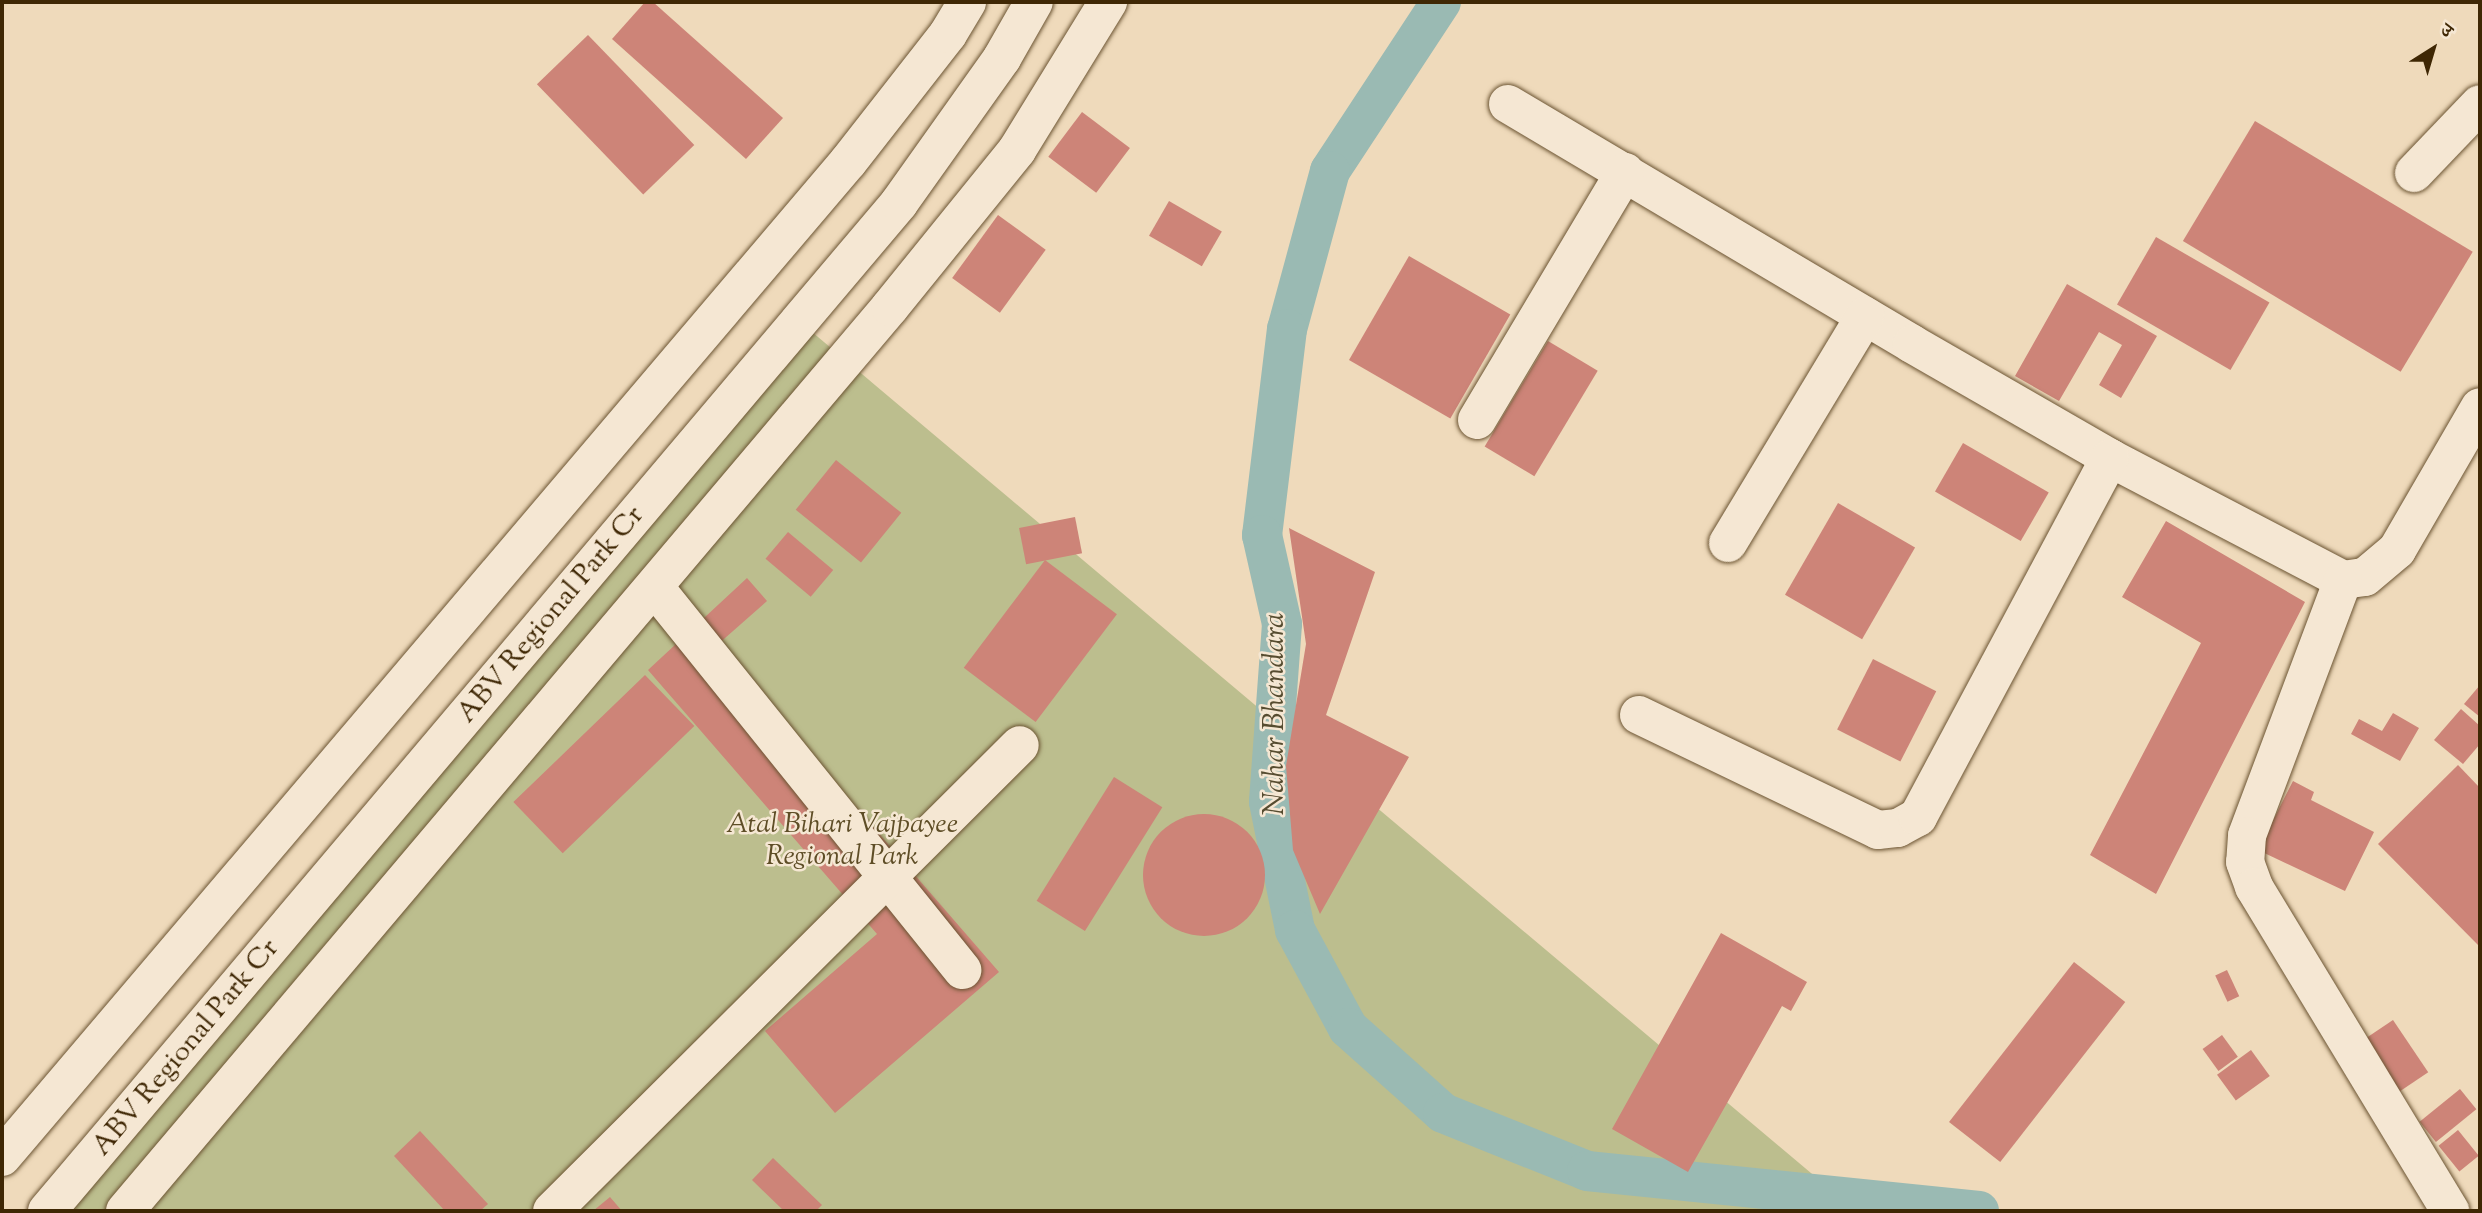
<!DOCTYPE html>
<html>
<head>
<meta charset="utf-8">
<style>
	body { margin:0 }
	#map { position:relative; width:2482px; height:1213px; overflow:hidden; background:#efdabb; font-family:"Sorts Mill Goudy","Noto Serif Devanagari",serif }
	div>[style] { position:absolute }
	.green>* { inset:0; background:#bcbe8e }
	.canal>* { height:40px; margin:-20px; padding:0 20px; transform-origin:20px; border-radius:20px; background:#9abab3 }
	.building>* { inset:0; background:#cd8478; transform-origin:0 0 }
	.round { border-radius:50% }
	.roads { filter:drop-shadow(0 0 2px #6b5432) drop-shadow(0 0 2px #6b5432) }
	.minor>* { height:38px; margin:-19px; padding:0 19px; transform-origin:19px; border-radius:19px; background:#f5e7d3 }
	span { translate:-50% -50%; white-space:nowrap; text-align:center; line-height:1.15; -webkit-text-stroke:5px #f5e7d3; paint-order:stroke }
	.street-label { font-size:28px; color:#3f2704 }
	.park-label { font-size:28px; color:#5e4d26; font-style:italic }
	.water-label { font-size:30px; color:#564c30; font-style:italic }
	.frame { position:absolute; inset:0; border:4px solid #3f2704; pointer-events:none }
	.north { position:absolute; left:2398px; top:14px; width:70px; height:70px; -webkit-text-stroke:5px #f5e7d3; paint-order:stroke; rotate:37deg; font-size:19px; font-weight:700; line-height:28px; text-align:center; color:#3f2704 }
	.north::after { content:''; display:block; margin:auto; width:24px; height:32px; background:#3f2704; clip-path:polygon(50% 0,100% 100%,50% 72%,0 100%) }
</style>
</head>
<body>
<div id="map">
	<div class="green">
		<div style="clip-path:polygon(799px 321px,1856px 1211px,42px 1211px)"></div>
	</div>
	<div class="canal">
		<div style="left:1441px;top:2px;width:202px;rotate:123.3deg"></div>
		<div style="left:1330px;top:171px;width:164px;rotate:105.2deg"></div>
		<div style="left:1287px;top:329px;width:208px;rotate:96.9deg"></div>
		<div style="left:1262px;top:535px;width:91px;rotate:77.3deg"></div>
		<div style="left:1282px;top:624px;width:178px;rotate:94.2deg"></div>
		<div style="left:1269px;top:802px;width:131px;rotate:78.5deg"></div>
		<div style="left:1295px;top:930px;width:111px;rotate:61.6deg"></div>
		<div style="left:1348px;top:1028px;width:127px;rotate:41.8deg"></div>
		<div style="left:1443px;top:1113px;width:155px;rotate:21.9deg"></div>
		<div style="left:1587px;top:1171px;width:394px;rotate:5.8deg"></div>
	</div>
	<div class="building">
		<div style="clip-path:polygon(645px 2px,653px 2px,783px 118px,746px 159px,612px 39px)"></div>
		<div style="left:588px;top:35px;width:153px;height:71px;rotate:46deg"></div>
		<div style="left:1082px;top:112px;width:60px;height:56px;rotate:37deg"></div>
		<div style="left:2255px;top:121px;width:254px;height:140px;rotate:31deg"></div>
		<div style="left:1169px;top:201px;width:61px;height:40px;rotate:30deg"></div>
		<div style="left:998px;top:215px;width:59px;height:78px;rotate:36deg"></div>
		<div style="left:2156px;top:237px;width:131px;height:78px;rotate:30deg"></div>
		<div style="left:1409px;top:256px;width:117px;height:120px;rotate:30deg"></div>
		<div style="clip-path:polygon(2067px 284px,2157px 336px,2121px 398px,2099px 385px,2122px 345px,2099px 332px,2059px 401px,2015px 376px)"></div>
		<div style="left:1548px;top:341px;width:58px;height:123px;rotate:31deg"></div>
		<div style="left:1963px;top:443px;width:99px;height:56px;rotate:30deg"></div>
		<div style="left:836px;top:460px;width:84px;height:64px;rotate:39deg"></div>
		<div style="left:1838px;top:503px;width:89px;height:106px;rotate:30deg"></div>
		<div style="left:1075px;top:517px;width:37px;height:57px;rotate:79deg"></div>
		<div style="clip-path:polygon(2166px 521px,2305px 602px,2156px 894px,2090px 855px,2201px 643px,2122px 597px)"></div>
		<div style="clip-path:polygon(1289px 528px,1375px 572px,1326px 715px,1409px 757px,1320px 914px,1293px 850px,1286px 766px,1306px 644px)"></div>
		<div style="left:788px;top:532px;width:59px;height:35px;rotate:40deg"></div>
		<div style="left:1045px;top:560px;width:90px;height:135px;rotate:37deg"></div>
		<div style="clip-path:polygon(747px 578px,767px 601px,716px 646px,999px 972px,835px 1113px,765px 1031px,877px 934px,648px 670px)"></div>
		<div style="left:1873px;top:659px;width:71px;height:79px;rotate:27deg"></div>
		<div style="left:645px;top:675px;width:71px;height:183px;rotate:46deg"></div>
		<div style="clip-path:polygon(2480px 685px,2480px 717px,2464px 704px)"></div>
		<div style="clip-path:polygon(2461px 709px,2480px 726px,2480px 744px,2463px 764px,2434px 740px)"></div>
		<div style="clip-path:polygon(2393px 713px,2419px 728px,2400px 761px,2351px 734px,2359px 719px,2382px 731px)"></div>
		<div style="clip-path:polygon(2458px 765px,2480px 788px,2480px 947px,2378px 844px)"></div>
		<div style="left:1114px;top:777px;width:57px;height:146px;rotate:32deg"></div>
		<div style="clip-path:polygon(2293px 781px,2314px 792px,2311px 800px,2374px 832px,2345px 891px,2258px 850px)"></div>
		<div class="round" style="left:1143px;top:814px;width:122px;height:122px"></div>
		<div style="clip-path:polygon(1721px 933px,1807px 982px,1791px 1011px,1782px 1006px,1688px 1172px,1612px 1129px)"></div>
		<div style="left:2074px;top:962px;width:65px;height:203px;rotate:38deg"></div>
		<div style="left:2227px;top:970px;width:29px;height:13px;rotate:65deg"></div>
		<div style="left:2393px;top:1020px;width:63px;height:39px;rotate:56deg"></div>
		<div style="left:2222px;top:1035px;width:27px;height:24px;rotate:54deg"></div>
		<div style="left:2251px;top:1050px;width:32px;height:42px;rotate:54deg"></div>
		<div style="left:2460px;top:1089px;width:26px;height:52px;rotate:51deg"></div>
		<div style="left:2458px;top:1130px;width:33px;height:25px;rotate:51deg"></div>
		<div style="clip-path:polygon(420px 1131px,488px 1204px,480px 1211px,445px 1211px,394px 1156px)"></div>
		<div style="clip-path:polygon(773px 1158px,822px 1205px,816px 1211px,784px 1211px,752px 1180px)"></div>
		<div style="clip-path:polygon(610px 1197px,622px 1211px,593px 1211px)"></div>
	</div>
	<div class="roads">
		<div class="minor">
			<div style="left:1508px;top:104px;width:470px;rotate:30.7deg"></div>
			<div style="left:1912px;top:344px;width:228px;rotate:29.9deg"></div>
			<div style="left:2110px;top:458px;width:263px;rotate:27.6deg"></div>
			<div style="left:2343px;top:580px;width:22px;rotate:-8deg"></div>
			<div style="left:2365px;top:577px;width:42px;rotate:-40.2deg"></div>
			<div style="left:2397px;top:550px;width:165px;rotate:-59.9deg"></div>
			<div style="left:2414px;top:173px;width:95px;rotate:-46.3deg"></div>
			<div style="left:1477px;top:420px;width:289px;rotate:-59.2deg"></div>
			<div style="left:1728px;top:543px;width:265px;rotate:-58.9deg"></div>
			<div style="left:2343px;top:580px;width:273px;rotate:110.6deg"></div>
			<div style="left:2247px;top:836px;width:26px;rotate:94deg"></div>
			<div style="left:2245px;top:862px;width:27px;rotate:70deg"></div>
			<div style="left:2254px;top:887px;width:379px;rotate:58.8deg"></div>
			<div style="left:656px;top:589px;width:489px;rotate:51.2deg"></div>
			<div style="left:1639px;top:715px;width:265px;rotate:25.7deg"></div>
			<div style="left:1878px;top:830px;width:20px;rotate:-6deg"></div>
			<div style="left:1898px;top:828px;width:23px;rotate:-29deg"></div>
			<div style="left:1918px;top:817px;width:407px;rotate:-61.9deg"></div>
			<div style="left:2px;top:1157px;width:1306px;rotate:-49.63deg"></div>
			<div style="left:848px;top:162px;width:162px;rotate:-52deg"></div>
			<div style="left:948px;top:34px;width:37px;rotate:-59deg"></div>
			<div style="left:47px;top:1211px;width:1320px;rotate:-49.79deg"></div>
			<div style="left:899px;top:203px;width:178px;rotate:-54.6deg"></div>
			<div style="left:1002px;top:58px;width:64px;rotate:-60.3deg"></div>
			<div style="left:125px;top:1211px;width:1184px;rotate:-49.76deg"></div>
			<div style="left:890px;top:307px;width:202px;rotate:-51deg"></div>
			<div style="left:1017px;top:150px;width:174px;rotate:-58.4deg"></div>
			<div style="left:552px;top:1211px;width:660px;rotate:-44.88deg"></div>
		</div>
	</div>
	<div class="street-label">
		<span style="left:551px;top:615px;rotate:-50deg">ABV Regional Park Cr</span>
		<span style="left:186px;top:1048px;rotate:-50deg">ABV Regional Park Cr</span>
	</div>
	<div class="park-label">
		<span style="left:842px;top:841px">Atal Bihari Vajpayee<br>Regional Park</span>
	</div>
	<div class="water-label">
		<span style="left:1276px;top:714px;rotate:-90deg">Nahar Bhandara</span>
	</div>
	<div class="frame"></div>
	<div class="north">उ</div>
</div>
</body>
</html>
